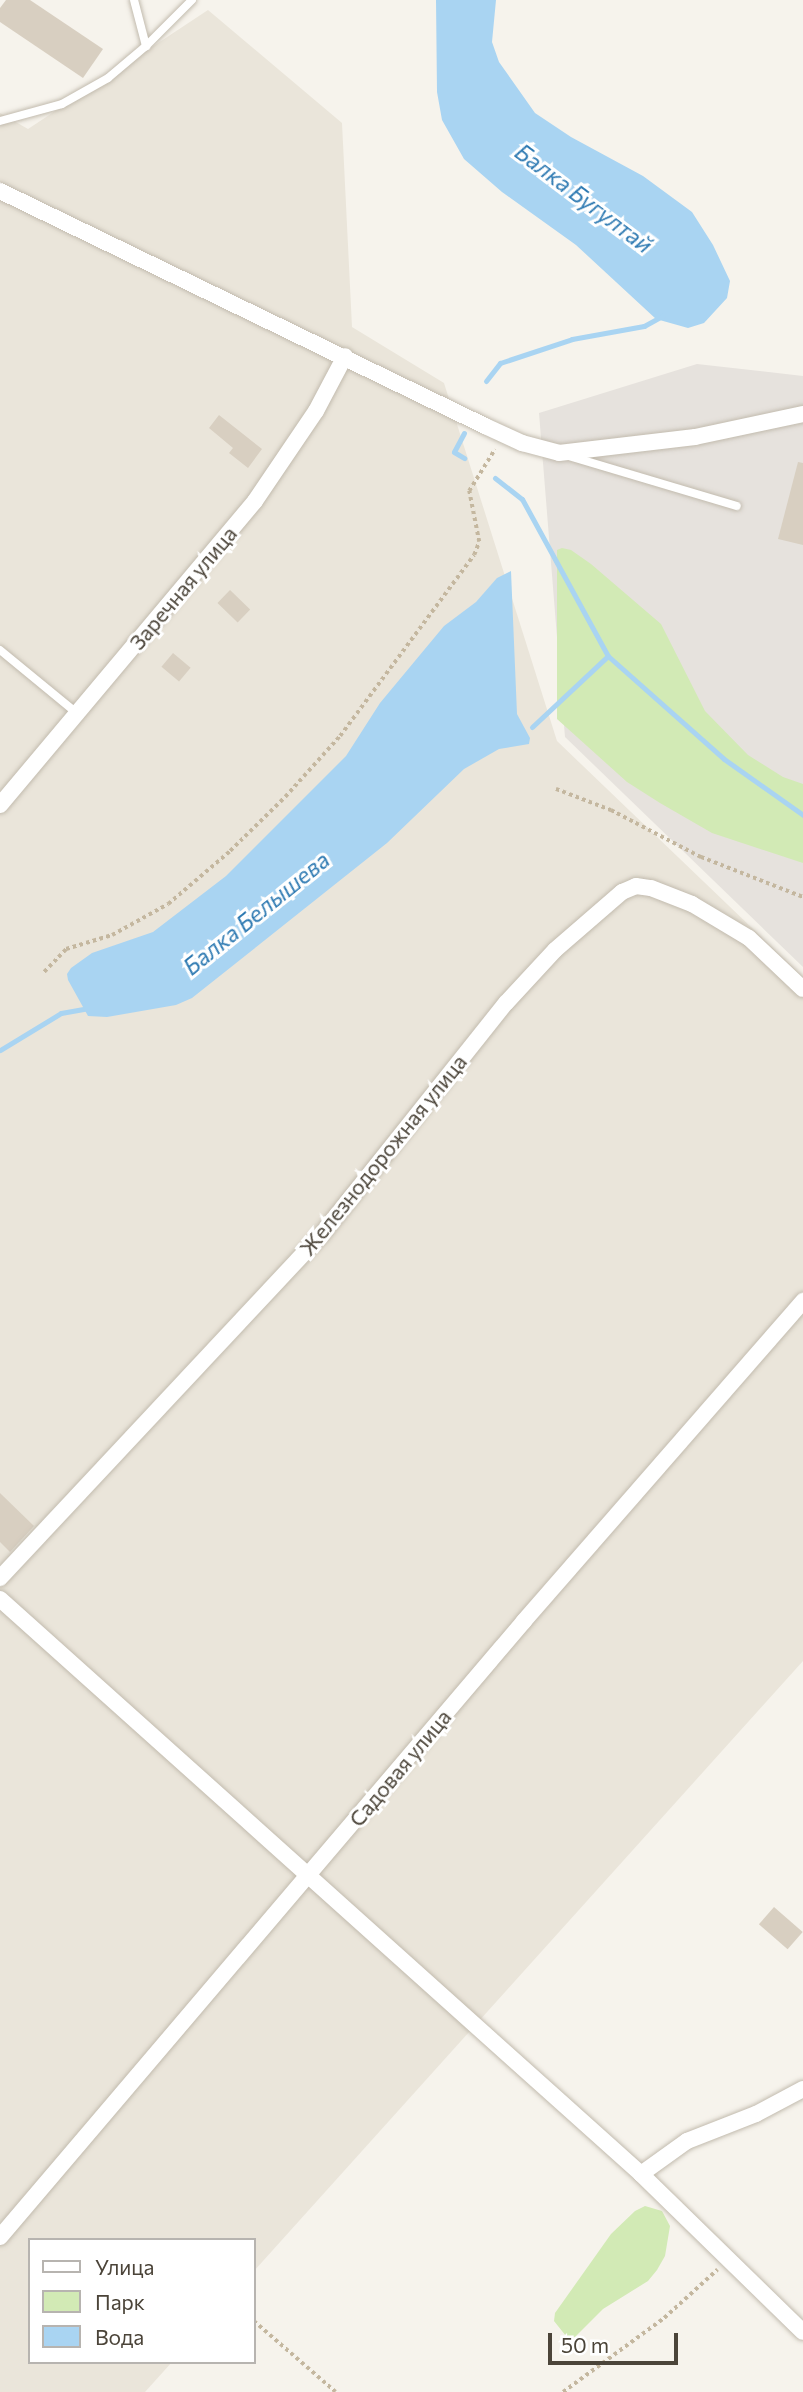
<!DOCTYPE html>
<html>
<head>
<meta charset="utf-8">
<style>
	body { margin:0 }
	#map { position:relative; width:803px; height:2392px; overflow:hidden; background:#f6f3ec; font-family:Commissioner,sans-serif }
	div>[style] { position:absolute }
	.residential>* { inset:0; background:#eae5da }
	.industrial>* { inset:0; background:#e6e2dd }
	.green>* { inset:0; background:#d2eab5 }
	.water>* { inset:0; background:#a9d4f2 }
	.stream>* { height:5px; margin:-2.5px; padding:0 2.5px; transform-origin:2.5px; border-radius:2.5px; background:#a9d4f2 }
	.building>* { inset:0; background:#d8cfc1; transform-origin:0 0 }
	.path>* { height:3.5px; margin-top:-1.75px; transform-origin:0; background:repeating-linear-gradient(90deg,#c4b79f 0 3.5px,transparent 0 7px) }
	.roads { filter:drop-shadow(0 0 2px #c2bbae) drop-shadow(0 0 2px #c2bbae) }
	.service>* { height:8px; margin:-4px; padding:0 4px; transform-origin:4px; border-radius:4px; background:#fff }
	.minor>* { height:16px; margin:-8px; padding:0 8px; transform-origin:8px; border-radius:8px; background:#fff }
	span { translate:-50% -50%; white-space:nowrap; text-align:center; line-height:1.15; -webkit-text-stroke:6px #fff; paint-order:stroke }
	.street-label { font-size:21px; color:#4b4439 }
	.water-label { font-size:23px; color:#2e7ab2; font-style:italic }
	.legend { position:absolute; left:28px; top:2238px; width:228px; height:126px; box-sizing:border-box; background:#fff; border:2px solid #b7b4b0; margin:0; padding:9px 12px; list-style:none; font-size:21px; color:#4b4439 }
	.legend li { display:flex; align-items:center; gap:14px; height:35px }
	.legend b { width:35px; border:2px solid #b7b4b0 }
	.scale { position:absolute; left:548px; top:2333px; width:130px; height:32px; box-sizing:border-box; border:4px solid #4b4439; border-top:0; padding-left:9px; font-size:21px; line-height:24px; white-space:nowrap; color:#4b4439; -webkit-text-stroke:5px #fff; paint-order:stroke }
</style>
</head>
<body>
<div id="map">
	<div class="residential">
		<div style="clip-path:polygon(208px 10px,342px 123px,352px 327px,444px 383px,557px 741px,803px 977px,803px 1661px,254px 2271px,254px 2240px,30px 2240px,30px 2362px,172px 2362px,145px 2392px,0 2392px,0 113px,28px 129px)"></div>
	</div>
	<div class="industrial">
		<div style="clip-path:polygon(697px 364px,803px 376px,803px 967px,565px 737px,539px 413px)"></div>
	</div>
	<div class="green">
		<div style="clip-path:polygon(562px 548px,571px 550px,591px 564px,661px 624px,705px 711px,748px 755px,783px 777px,803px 784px,803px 863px,712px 833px,660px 803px,627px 782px,557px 719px,557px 550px)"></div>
		<div style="clip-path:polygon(645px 2206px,662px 2211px,670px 2226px,665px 2256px,657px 2270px,648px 2281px,603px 2309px,575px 2337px,566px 2336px,554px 2321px,555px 2313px,611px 2234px,635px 2211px)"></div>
	</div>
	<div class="water">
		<div style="clip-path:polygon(436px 0,496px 0,492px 42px,499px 62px,535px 113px,571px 137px,643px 176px,692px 212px,713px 245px,730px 281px,727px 298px,704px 323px,688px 328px,656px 319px,576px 245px,502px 192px,464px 159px,442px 120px,437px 92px)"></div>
		<div style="clip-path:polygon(511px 571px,517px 714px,530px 738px,529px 744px,499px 749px,464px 769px,387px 843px,192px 998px,176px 1005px,107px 1017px,88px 1016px,68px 980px,67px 974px,71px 968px,92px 953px,153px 932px,226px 876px,346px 756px,380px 703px,444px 626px,476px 602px,497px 578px)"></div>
	</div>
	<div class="stream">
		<div style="left:486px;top:381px;width:23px;rotate:-52deg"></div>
		<div style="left:500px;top:363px;width:76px;rotate:-18.4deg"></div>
		<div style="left:572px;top:339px;width:73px;rotate:-10.2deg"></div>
		<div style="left:644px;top:326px;width:21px;rotate:-29deg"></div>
		<div style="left:464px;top:433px;width:21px;rotate:118deg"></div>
		<div style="left:454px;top:452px;width:12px;rotate:31deg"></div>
		<div style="left:495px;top:478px;width:34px;rotate:38deg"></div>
		<div style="left:522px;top:499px;width:179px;rotate:61.3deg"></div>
		<div style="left:608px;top:656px;width:155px;rotate:41.6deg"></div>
		<div style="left:724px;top:759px;width:97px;rotate:35.3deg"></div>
		<div style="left:532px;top:727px;width:104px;rotate:-43.1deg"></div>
		<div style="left:0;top:1050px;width:71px;rotate:-31.2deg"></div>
		<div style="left:61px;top:1013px;width:27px;rotate:-10deg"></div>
	</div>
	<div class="building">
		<div style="clip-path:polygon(6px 0,30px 0,103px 49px,83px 78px,0 22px,0 8px)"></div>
		<div style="clip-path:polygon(219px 415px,262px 449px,248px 468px,229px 453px,233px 448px,209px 428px)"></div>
		<div style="clip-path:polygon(798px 462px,803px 463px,803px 545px,778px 539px)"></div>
		<div style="left:230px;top:590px;width:28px;height:18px;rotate:44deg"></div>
		<div style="left:173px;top:653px;width:23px;height:18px;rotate:40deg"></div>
		<div style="clip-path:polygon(0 1493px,34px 1526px,10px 1552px,0 1542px)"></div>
		<div style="left:774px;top:1907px;width:38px;height:23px;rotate:41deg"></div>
	</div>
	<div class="path">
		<div style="left:556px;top:789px;width:59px;rotate:20.9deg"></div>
		<div style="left:611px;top:810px;width:102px;rotate:27.6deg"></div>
		<div style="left:701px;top:857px;width:110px;rotate:21.4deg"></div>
		<div style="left:44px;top:972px;width:32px;rotate:-46deg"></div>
		<div style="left:66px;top:949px;width:48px;rotate:-16.9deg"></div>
		<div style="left:112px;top:935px;width:64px;rotate:-29deg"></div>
		<div style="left:168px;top:904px;width:82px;rotate:-40.5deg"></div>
		<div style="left:230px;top:851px;width:77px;rotate:-44.5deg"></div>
		<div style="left:285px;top:797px;width:82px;rotate:-48deg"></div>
		<div style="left:340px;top:736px;width:225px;rotate:-53.5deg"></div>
		<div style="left:474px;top:555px;width:14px;rotate:-69deg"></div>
		<div style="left:479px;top:542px;width:52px;rotate:-101.1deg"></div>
		<div style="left:469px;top:491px;width:49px;rotate:-58.2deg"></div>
		<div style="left:254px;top:2321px;width:108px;rotate:40.9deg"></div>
		<div style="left:563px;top:2392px;width:125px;rotate:-36.2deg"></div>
		<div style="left:664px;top:2318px;width:72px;rotate:-42.2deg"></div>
	</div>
	<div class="roads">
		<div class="service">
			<div style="left:134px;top:0;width:48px;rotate:75.4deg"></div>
			<div style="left:0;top:121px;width:64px;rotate:-15.3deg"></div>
			<div style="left:62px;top:104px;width:53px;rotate:-29.5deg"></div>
			<div style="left:108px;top:78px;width:50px;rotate:-40.1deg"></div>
			<div style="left:146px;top:46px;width:65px;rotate:-45deg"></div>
			<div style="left:569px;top:456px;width:175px;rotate:16.6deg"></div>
			<div style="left:0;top:650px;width:101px;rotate:39.4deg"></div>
		</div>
		<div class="minor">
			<div style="left:0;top:191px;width:539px;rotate:25.85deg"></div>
			<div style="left:485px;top:426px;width:41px;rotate:24.7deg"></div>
			<div style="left:522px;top:443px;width:38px;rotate:15deg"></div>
			<div style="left:559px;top:453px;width:137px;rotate:-6.7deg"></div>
			<div style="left:695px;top:437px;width:110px;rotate:-12deg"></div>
			<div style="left:0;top:805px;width:397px;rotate:-50deg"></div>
			<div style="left:255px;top:501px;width:109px;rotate:-55.9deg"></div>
			<div style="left:316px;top:411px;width:62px;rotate:-62.2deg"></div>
			<div style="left:0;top:1578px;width:471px;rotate:-46.9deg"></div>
			<div style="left:322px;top:1234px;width:295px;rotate:-51.5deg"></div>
			<div style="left:506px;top:1003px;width:72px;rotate:-47.2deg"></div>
			<div style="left:555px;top:950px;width:89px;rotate:-40.9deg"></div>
			<div style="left:622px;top:892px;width:15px;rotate:-23deg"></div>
			<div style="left:636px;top:886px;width:15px;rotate:8deg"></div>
			<div style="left:651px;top:888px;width:44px;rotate:21.3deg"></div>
			<div style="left:692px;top:904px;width:66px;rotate:30.8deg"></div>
			<div style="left:749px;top:938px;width:74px;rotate:43.4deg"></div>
			<div style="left:0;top:1599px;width:861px;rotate:41.89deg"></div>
			<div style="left:641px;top:2174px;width:226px;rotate:44.3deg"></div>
			<div style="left:641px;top:2174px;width:57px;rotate:-35.7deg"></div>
			<div style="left:687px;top:2141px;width:74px;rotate:-21.4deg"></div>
			<div style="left:756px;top:2114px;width:53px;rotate:-28deg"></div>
			<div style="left:0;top:2237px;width:809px;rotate:-49.61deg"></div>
			<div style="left:524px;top:1621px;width:425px;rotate:-48.9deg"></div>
		</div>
	</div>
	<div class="street-label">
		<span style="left:183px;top:588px;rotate:-50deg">Заречная улица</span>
		<span style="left:383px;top:1155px;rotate:-51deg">Железнодорожная улица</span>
		<span style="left:400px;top:1768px;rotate:-50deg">Садовая улица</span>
	</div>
	<div class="water-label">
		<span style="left:584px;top:198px;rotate:37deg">Балка Бугултай</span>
		<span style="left:256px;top:913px;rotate:-39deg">Балка Белышева</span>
	</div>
	<ul class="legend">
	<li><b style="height:9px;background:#fff"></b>Улица</li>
	<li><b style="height:19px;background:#d2eab5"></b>Парк</li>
	<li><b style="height:19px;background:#a9d4f2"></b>Вода</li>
	</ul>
	<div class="scale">50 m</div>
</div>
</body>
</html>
